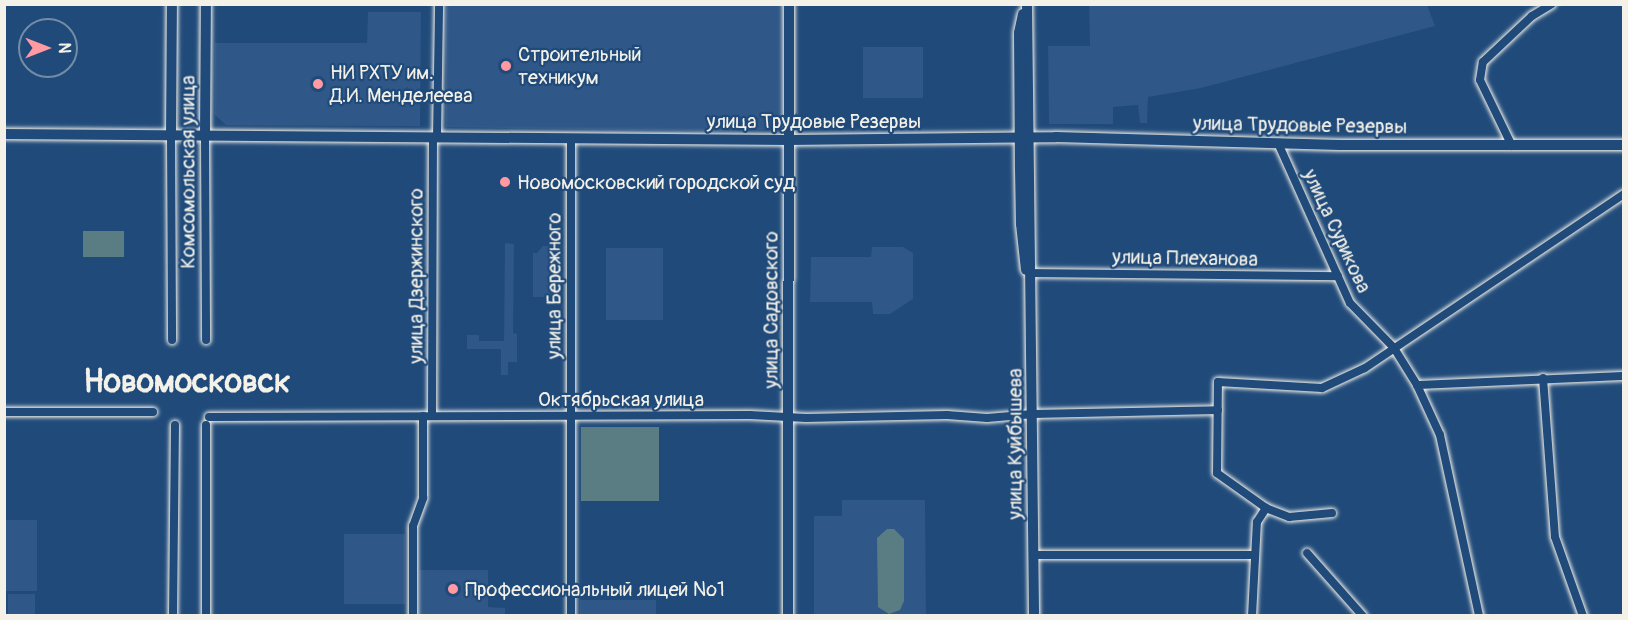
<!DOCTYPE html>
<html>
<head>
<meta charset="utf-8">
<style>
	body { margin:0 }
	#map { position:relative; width:1628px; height:620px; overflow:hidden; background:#1f4a7a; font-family:Pangolin,sans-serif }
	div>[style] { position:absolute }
	.built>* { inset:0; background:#2f5787; transform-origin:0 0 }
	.green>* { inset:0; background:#5a7d83; transform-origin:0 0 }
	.roads { filter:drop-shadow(0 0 2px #f4f1e8) drop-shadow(0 0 2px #f4f1e8) }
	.street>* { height:8px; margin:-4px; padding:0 4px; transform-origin:4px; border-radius:4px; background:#1f4a7a }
	.secondary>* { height:10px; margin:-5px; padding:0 5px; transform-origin:5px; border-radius:5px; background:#1f4a7a }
	.dots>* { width:16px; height:16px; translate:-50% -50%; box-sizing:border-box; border:3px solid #1f4a7a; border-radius:50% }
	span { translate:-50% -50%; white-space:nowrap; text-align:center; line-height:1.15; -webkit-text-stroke:4.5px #1f4a7a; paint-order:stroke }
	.poi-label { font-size:20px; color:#f4f1e8 }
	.left { translate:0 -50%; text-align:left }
	.street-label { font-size:20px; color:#f4f1e8 }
	.town-label { font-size:32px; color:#f4f1e8; font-weight:700 }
	.frame { position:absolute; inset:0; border:6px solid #f4f1e8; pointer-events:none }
	.north { position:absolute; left:18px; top:18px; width:60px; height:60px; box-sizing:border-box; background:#1f4a7a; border:2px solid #748da6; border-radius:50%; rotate:90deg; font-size:16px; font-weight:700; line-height:24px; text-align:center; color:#f4f1e8 }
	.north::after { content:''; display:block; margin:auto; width:21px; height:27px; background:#ff9aa2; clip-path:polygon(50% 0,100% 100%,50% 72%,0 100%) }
</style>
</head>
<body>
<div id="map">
	<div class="built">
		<div style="clip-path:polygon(446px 5px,783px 5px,782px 129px,715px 131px,446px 127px)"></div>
		<div style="clip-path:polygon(1089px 5px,1427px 5px,1435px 26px,1201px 88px,1148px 97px,1147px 123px,1140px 123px,1138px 105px,1113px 107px,1113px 124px,1049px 124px,1048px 46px,1090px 46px)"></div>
		<div style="clip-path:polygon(368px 12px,421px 12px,420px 126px,226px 125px,215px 115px,215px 43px,367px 43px)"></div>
		<div style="left:863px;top:47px;width:60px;height:51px"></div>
		<div style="clip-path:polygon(505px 243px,514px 244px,513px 333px,517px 334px,517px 362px,508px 362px,508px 375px,501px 375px,501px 349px,467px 349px,467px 335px,479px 335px,479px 341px,504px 341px)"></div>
		<div style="clip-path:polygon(543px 246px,561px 246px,561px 297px,533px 297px,533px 253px,537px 253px)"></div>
		<div style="clip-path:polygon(872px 247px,903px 247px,913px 253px,913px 299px,890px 314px,873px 314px,872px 302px,810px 302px,811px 257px,871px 257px)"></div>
		<div style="left:606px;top:248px;width:57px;height:72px"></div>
		<div style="clip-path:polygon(842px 500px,925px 500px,926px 615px,814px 615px,814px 516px,842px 516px)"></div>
		<div style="left:5px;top:520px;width:32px;height:71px"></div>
		<div style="left:344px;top:534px;width:61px;height:70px"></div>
		<div style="clip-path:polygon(419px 570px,488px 570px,488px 607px,505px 608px,505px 615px,418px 615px)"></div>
		<div style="left:8px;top:594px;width:27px;height:21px"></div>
		<div style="left:580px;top:600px;width:76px;height:15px"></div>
	</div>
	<div class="green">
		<div style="left:124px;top:231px;width:26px;height:41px;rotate:90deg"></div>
		<div style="left:581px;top:427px;width:78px;height:74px"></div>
		<div style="clip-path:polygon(887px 529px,894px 529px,904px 539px,904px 601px,900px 610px,889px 614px,878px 607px,877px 538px)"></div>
	</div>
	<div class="roads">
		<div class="street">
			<div style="left:171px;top:136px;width:204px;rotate:89.7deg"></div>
			<div style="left:205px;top:136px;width:204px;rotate:89.7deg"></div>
			<div style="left:437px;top:137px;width:133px;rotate:-89.1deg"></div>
			<div style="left:571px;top:138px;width:478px;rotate:90deg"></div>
			<div style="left:1278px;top:143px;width:175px;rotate:65.8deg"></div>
			<div style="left:1350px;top:303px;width:63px;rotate:45.6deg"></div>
			<div style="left:1394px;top:348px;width:44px;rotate:58.1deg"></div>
			<div style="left:1417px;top:385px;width:55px;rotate:65.3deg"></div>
			<div style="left:1440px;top:435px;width:185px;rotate:77.8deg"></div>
			<div style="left:1512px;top:146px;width:73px;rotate:-115.9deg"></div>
			<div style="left:1480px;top:80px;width:18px;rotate:-81deg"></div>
			<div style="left:1483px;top:62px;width:67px;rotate:-43.2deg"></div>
			<div style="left:1532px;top:16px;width:23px;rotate:-31deg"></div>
			<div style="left:1031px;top:273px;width:307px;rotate:0.6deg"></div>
			<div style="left:1543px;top:378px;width:159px;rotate:85.7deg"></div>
			<div style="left:1555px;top:537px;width:84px;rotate:70.5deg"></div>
			<div style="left:1417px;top:385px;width:207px;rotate:-2.5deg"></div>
			<div style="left:4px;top:412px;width:149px"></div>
			<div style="left:432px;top:416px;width:279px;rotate:-89.8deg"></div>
			<div style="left:209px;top:417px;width:541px;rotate:-0.21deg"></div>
			<div style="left:750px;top:415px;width:56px;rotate:3.1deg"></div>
			<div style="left:806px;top:418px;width:141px;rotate:-1.2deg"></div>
			<div style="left:947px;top:415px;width:40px;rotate:4.3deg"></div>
			<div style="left:987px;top:418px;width:46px;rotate:-5deg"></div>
			<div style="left:1033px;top:414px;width:185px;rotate:-1.2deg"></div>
			<div style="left:206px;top:425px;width:191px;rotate:90deg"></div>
			<div style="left:1332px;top:513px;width:43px;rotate:174.7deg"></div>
			<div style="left:1289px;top:517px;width:25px;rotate:-159deg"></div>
			<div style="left:1266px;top:508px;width:60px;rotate:-144.5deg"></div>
			<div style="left:1217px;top:473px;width:91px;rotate:-89.4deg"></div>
			<div style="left:1218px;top:382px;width:104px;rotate:3.3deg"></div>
			<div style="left:1322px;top:388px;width:47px;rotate:-24.9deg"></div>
			<div style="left:1365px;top:368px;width:312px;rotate:-33.9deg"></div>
			<div style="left:1307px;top:553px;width:84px;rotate:48.4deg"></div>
			<div style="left:1034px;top:555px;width:220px"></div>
			<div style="left:173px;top:616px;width:191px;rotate:-89.4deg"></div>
			<div style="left:413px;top:616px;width:90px;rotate:-90deg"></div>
			<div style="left:413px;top:526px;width:30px;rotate:-70deg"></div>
			<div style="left:423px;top:498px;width:82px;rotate:-90deg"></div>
			<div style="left:1252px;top:616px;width:94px;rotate:-87deg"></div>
			<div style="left:1257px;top:522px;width:17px;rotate:-57deg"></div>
		</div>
		<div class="secondary">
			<div style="left:1027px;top:4px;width:612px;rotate:89.34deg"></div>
			<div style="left:1023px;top:14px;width:19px;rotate:102deg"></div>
			<div style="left:1019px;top:33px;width:136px;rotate:89.6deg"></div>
			<div style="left:1020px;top:169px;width:55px;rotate:89deg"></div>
			<div style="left:1021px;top:224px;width:46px;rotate:83.8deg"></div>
			<div style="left:4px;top:134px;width:785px;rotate:0.44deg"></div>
			<div style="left:789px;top:140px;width:267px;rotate:-0.6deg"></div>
			<div style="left:1056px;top:137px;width:284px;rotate:1.6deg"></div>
			<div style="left:1340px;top:145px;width:284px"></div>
			<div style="left:171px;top:136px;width:132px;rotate:-89.6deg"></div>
			<div style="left:205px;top:136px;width:132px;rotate:-89.6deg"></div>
			<div style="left:788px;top:616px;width:612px;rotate:-89.91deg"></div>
		</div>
	</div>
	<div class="dots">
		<div style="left:506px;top:66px;background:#ff9aa2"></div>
		<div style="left:318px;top:84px;background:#ff9aa2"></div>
		<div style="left:505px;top:182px;background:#ff9aa2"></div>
		<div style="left:453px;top:589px;background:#ff9aa2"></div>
	</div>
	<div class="poi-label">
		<span class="left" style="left:518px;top:66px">Строительный<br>техникум</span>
		<span class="left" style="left:330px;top:84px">НИ РХТУ им.<br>Д.И. Менделеева</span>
		<span class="left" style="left:517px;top:182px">Новомосковский городской суд</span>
		<span class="left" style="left:465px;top:589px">Профессиональный лицей №1</span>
	</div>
	<div class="street-label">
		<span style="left:814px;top:121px">улица Трудовые Резервы</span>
		<span style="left:1300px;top:125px;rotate:1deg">улица Трудовые Резервы</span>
		<span style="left:188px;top:172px;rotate:-90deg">Комсомольская улица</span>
		<span style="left:1337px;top:231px;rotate:65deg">улица Сурикова</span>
		<span style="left:1185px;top:258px;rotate:1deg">улица Плеханова</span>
		<span style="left:416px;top:276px;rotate:-90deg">улица Дзержинского</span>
		<span style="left:554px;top:286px;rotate:-90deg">улица Бережного</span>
		<span style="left:771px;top:310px;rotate:-90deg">улица Садовского</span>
		<span style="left:621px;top:399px">Октябрьская улица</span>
		<span style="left:1015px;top:444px;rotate:-90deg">улица Куйбышева</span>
	</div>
	<div class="town-label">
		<span style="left:187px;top:382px">Новомосковск</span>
	</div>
	<div class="frame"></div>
	<div class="north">N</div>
</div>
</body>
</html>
